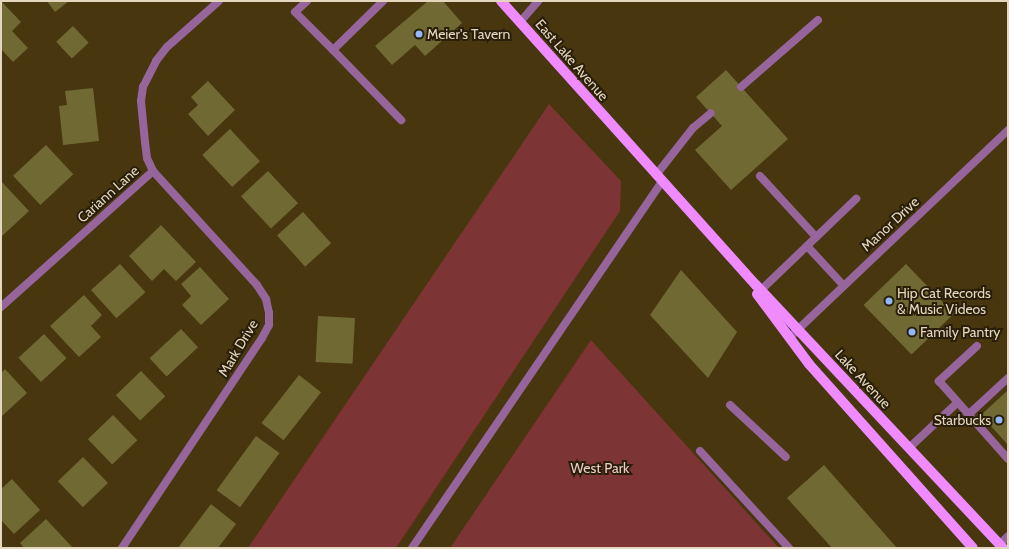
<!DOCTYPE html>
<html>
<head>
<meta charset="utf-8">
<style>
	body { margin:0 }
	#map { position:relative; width:1009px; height:549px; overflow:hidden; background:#48360f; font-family:Cabin,sans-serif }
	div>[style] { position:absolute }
	.green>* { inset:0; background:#7d3434 }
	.building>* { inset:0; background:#706933; transform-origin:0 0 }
	.service>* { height:8px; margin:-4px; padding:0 4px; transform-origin:4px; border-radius:4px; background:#95659c }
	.minor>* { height:8px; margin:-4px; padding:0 4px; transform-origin:4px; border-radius:4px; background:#95659c }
	.primary>* { height:10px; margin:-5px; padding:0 5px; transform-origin:5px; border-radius:5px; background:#f08bff }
	.dots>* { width:11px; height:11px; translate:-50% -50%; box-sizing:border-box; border:2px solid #291e09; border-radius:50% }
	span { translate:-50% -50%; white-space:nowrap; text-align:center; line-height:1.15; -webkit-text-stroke:4px #291e09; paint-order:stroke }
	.poi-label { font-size:14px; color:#e5d7be }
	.left { translate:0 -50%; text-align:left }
	.right { translate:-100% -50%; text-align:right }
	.street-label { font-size:14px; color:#e5d7be }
	.park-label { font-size:14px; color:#edcbc9 }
	.frame { position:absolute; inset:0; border:2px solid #e5d7be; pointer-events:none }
</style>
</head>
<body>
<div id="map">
	<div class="green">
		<div style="clip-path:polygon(549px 104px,621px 181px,620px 211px,396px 548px,248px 548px)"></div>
		<div style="clip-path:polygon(591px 340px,779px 548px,450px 548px)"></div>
	</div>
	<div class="building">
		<div style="clip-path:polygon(1px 1px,21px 22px,12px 31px,28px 48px,13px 62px,1px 49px)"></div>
		<div style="clip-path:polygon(47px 1px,69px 1px,55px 12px)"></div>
		<div style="clip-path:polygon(428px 1px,443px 1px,462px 23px,425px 56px,415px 45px,392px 65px,375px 46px)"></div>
		<div style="left:73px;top:26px;width:23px;height:23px;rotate:47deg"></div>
		<div style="clip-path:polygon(726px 70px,788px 139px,731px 190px,695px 150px,722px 126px,696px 97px)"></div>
		<div style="clip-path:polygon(208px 81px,235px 110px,208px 136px,188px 114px,198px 105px,191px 97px)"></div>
		<div style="clip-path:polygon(93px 88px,99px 141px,63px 145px,59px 106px,67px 105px,65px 91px)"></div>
		<div style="left:230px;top:129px;width:44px;height:38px;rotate:47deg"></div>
		<div style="left:46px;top:145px;width:40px;height:45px;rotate:47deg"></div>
		<div style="left:268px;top:171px;width:44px;height:37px;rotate:47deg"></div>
		<div style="clip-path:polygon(1px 181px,29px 211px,1px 237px)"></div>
		<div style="left:303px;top:212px;width:42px;height:35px;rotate:48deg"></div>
		<div style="clip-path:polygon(161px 225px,196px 262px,176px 281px,164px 269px,152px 281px,129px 256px)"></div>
		<div style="left:120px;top:264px;width:38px;height:39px;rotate:48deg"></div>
		<div style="left:906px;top:264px;width:69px;height:59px;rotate:46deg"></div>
		<div style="clip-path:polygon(200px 267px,229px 299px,201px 325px,182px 305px,191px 296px,181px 284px)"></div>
		<div style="clip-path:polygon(681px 270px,737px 332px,708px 378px,650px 315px)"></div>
		<div style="clip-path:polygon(84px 295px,102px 315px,91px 326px,101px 337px,79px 357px,50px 326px)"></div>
		<div style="left:318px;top:316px;width:37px;height:46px;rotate:3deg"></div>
		<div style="left:181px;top:329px;width:25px;height:43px;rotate:47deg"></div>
		<div style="left:44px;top:334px;width:33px;height:35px;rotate:47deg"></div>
		<div style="clip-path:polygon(5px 369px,27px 393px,1px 417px,1px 373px)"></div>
		<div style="left:141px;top:371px;width:35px;height:35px;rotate:46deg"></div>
		<div style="left:299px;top:375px;width:28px;height:61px;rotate:38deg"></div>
		<div style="clip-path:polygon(1008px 390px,1008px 445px,981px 415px)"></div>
		<div style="left:113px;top:415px;width:35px;height:35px;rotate:46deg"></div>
		<div style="left:256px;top:436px;width:29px;height:67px;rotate:36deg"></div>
		<div style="left:83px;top:457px;width:36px;height:35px;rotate:46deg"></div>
		<div style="clip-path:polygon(824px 465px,897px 548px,832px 548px,787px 498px)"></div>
		<div style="clip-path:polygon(12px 479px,40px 510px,14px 534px,1px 520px,1px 489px)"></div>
		<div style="clip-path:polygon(211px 504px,236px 524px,218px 548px,178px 548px)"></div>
		<div style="clip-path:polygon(46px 519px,73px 548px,24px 548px,20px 543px)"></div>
	</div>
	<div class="service">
		<div style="left:307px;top:1px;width:16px;rotate:137deg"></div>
		<div style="left:295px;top:12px;width:54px;rotate:45deg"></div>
		<div style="left:333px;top:50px;width:70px;rotate:-44.4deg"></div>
		<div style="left:520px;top:22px;width:28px;rotate:-49deg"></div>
		<div style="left:333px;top:50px;width:98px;rotate:45.8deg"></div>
		<div style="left:741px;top:87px;width:102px;rotate:-41deg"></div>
		<div style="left:656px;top:175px;width:60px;rotate:-51.8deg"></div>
		<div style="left:693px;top:128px;width:23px;rotate:-40deg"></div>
		<div style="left:760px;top:176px;width:83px;rotate:47.4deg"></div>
		<div style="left:807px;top:246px;width:54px;rotate:47.2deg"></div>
		<div style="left:761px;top:290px;width:132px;rotate:-43.8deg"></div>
		<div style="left:977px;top:346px;width:52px;rotate:137.4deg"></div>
		<div style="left:939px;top:381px;width:104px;rotate:48.5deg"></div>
		<div style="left:730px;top:405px;width:76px;rotate:42.9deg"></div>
		<div style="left:968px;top:415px;width:54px;rotate:-42.8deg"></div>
		<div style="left:909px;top:448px;width:66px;rotate:-43.2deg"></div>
		<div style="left:700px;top:451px;width:132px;rotate:47.5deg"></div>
		<div style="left:1000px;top:544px;width:11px;rotate:-45deg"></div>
		<div style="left:412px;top:548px;width:444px;rotate:-55.7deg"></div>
	</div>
	<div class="minor">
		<div style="left:1px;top:307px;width:204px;rotate:-41.8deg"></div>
		<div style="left:153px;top:171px;width:14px;rotate:-115deg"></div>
		<div style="left:147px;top:158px;width:16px;rotate:-97deg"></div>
		<div style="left:145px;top:142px;width:41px;rotate:-95.6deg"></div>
		<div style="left:141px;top:101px;width:14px;rotate:-82deg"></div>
		<div style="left:143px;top:87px;width:29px;rotate:-63deg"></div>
		<div style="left:156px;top:61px;width:18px;rotate:-52deg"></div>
		<div style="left:167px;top:47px;width:69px;rotate:-41.5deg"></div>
		<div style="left:790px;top:337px;width:301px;rotate:-43.5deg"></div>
		<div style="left:122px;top:548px;width:252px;rotate:-56.3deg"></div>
		<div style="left:262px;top:338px;width:15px;rotate:-62deg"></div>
		<div style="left:269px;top:325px;width:12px;rotate:-90deg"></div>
		<div style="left:269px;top:313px;width:14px;rotate:-102deg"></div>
		<div style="left:266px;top:299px;width:17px;rotate:-123deg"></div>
		<div style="left:257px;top:285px;width:154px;rotate:-132.4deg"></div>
	</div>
	<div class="primary">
		<div style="left:501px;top:1px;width:382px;rotate:48.1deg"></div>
		<div style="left:756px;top:285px;width:361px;rotate:46.8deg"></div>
		<div style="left:757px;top:294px;width:87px;rotate:53.4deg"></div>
		<div style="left:809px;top:364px;width:246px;rotate:48.3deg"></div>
	</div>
	<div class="dots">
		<div style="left:419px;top:34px;background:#92b7fd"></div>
		<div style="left:889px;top:301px;background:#92b7fd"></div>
		<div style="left:912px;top:332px;background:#92b7fd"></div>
		<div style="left:999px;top:420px;background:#92b7fd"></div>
	</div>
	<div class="poi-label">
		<span class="left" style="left:427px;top:34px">Meier's Tavern</span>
		<span class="left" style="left:897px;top:301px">Hip Cat Records<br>&amp; Music Videos</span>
		<span class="left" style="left:920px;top:332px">Family Pantry</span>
		<span class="right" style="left:991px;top:420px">Starbucks</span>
	</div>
	<div class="street-label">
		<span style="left:572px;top:60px;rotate:49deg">East Lake Avenue</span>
		<span style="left:108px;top:194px;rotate:-42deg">Cariann Lane</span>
		<span style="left:890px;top:224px;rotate:-43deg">Manor Drive</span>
		<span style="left:238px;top:348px;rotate:-59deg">Mark Drive</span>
		<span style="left:863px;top:379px;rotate:47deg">Lake Avenue</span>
	</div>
	<div class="park-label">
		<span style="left:600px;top:468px">West Park</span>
	</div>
	<div class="frame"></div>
</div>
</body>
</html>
